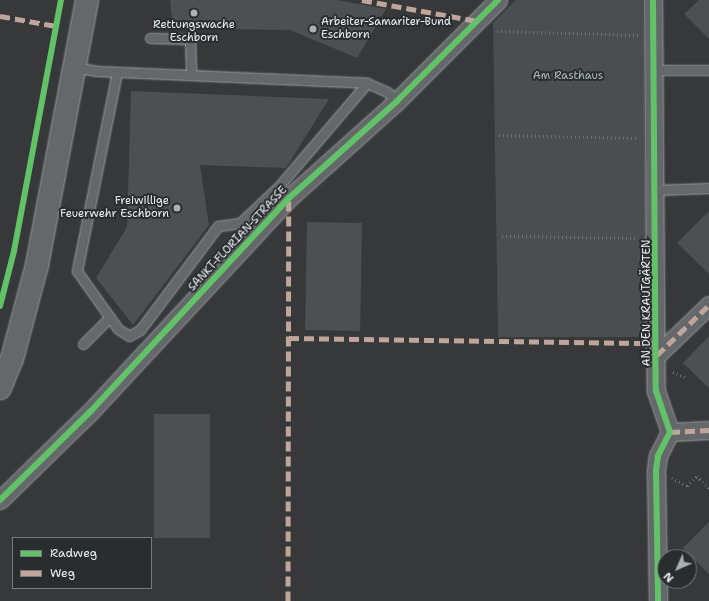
<!DOCTYPE html>
<html>
<head>
<meta charset="utf-8">
<style>
	body { margin:0 }
	#map { position:relative; width:709px; height:601px; overflow:hidden; background:#363839; font-family:"Shantell Sans",sans-serif }
	div>[style] { position:absolute }
	.green>* { inset:0; background:#4a4e4f }
	.building>* { inset:0; background:#4e4f50; transform-origin:0 0 }
	.path>* { height:2.5px; margin-top:-1.25px; transform-origin:0; background:repeating-linear-gradient(90deg,#6f7172 0 1px,transparent 0 4px) }
	.roads { filter:drop-shadow(0 0 1px #9b9d9f) drop-shadow(0 0 1px #9b9d9f) }
	.service>* { height:9px; margin:-4.5px; padding:0 4.5px; transform-origin:4.5px; border-radius:4.5px; background:#65686b }
	.minor>* { height:17px; margin:-8.5px; padding:0 8.5px; transform-origin:8.5px; border-radius:8.5px; background:#65686b }
	.secondary>* { height:22px; margin:-11px; padding:0 11px; transform-origin:11px; border-radius:11px; background:#65686b }
	.quiet>* { height:5px; margin-top:-2.5px; transform-origin:0; background:repeating-linear-gradient(90deg,#c0a59a 0 10px,transparent 0 15px) }
	.cycleway>* { height:6px; margin:-3px; padding:0 3px; transform-origin:3px; border-radius:3px; background:#61c268 }
	.dots>* { width:11px; height:11px; translate:-50% -50%; box-sizing:border-box; border:2px solid #2a2d2e; border-radius:50% }
	span { translate:-50% -50%; white-space:nowrap; text-align:center; line-height:1.15; -webkit-text-stroke:4px #2a2d2e; paint-order:stroke }
	.poi-label { font-size:11px; color:#e8f1f8 }
	.left { translate:0 -50%; text-align:left }
	.right { translate:-100% -50%; text-align:right }
	.park-label { font-size:11px; color:#b2b9be }
	.street-label { font-size:11px; color:#e8f1f8 }
	.legend { position:absolute; left:12px; top:537px; width:140px; height:52px; box-sizing:border-box; background:#2a2d2e; border:1px solid #767b7f; margin:0; padding:5px 7px; list-style:none; font-size:12px; color:#e8f1f8 }
	.legend li { display:flex; align-items:center; gap:8px; height:20px }
	.legend b { width:20px; border:1px solid #767b7f }
	.north { position:absolute; left:657px; top:549px; width:40px; height:40px; box-sizing:border-box; background:#2a2d2e; border:1px solid #767b7f; border-radius:50%; rotate:225deg; font-size:11px; font-weight:700; line-height:16px; text-align:center; color:#e8f1f8 }
	.north::after { content:''; display:block; margin:auto; width:14px; height:18px; background:#aab0b5; clip-path:polygon(50% 0,100% 100%,50% 72%,0 100%) }
</style>
</head>
<body>
<div id="map">
	<div class="green">
		<div style="clip-path:polygon(516px 0,643px 0,646px 337px,498px 337px,493px 23px)"></div>
	</div>
	<div class="building">
		<div style="clip-path:polygon(170px 0,337px 0,386px 9px,357px 58px,290px 30px,173px 28px)"></div>
		<div style="clip-path:polygon(699px 0,709px 0,709px 39px,684px 14px)"></div>
		<div style="clip-path:polygon(131px 91px,329px 99px,286px 168px,200px 165px,209px 225px,133px 325px,96px 278px,127px 227px)"></div>
		<div style="clip-path:polygon(709px 211px,709px 274px,677px 243px)"></div>
		<div style="left:307px;top:222px;width:55px;height:108px;rotate:1deg"></div>
		<div style="clip-path:polygon(709px 336px,709px 388px,683px 363px)"></div>
		<div style="left:154px;top:414px;width:56px;height:124px"></div>
		<div style="clip-path:polygon(709px 522px,709px 574px,683px 548px)"></div>
	</div>
	<div class="path">
		<div style="left:497px;top:31px;width:141px;rotate:1.6deg"></div>
		<div style="left:499px;top:135px;width:139px;rotate:1.2deg"></div>
		<div style="left:502px;top:236px;width:136px;rotate:0.8deg"></div>
		<div style="left:673px;top:372px;width:13px;rotate:23deg"></div>
		<div style="left:672px;top:478px;width:17px;rotate:28deg"></div>
		<div style="left:687px;top:486px;width:14px;rotate:-45deg"></div>
		<div style="left:697px;top:476px;width:17px;rotate:45deg"></div>
	</div>
	<div class="roads">
		<div class="service">
			<div style="left:150px;top:38px;width:40px;rotate:1.4deg"></div>
			<div style="left:190px;top:39px;width:36px;rotate:88deg"></div>
			<div style="left:74px;top:67px;width:23px;rotate:10deg"></div>
			<div style="left:97px;top:71px;width:270px;rotate:2.5deg"></div>
			<div style="left:367px;top:83px;width:22px;rotate:24deg"></div>
			<div style="left:387px;top:92px;width:13px;rotate:42deg"></div>
			<div style="left:656px;top:70px;width:53px"></div>
			<div style="left:117px;top:72px;width:203px;rotate:101.4deg"></div>
			<div style="left:77px;top:271px;width:71px;rotate:54.7deg"></div>
			<div style="left:118px;top:329px;width:13px;rotate:32deg"></div>
			<div style="left:129px;top:336px;width:13px;rotate:-29deg"></div>
			<div style="left:140px;top:330px;width:130px;rotate:-53.1deg"></div>
			<div style="left:218px;top:226px;width:22px;rotate:-8deg"></div>
			<div style="left:240px;top:223px;width:55px;rotate:-43.5deg"></div>
			<div style="left:280px;top:185px;width:134px;rotate:-49.5deg"></div>
			<div style="left:656px;top:190px;width:53px;rotate:-2.2deg"></div>
			<div style="left:83px;top:344px;width:38px;rotate:-45deg"></div>
		</div>
		<div class="minor">
			<div style="left:653px;top:0;width:391px;rotate:89.6deg"></div>
			<div style="left:656px;top:391px;width:43px;rotate:71.1deg"></div>
			<div style="left:670px;top:432px;width:27px;rotate:117deg"></div>
			<div style="left:658px;top:456px;width:14px;rotate:98deg"></div>
			<div style="left:656px;top:470px;width:131px;rotate:89.1deg"></div>
			<div style="left:657px;top:355px;width:72px;rotate:-43.9deg"></div>
			<div style="left:670px;top:432px;width:39px;rotate:-3deg"></div>
			<div style="left:0;top:500px;width:126px;rotate:-44.4deg"></div>
			<div style="left:90px;top:412px;width:292px;rotate:-47.1deg"></div>
			<div style="left:289px;top:198px;width:145px;rotate:-41.9deg"></div>
			<div style="left:397px;top:101px;width:143px;rotate:-45deg"></div>
		</div>
		<div class="secondary">
			<div style="left:0;top:388px;width:31px;rotate:-68deg"></div>
			<div style="left:12px;top:359px;width:97px;rotate:-75.1deg"></div>
			<div style="left:37px;top:265px;width:270px;rotate:-79.3deg"></div>
		</div>
	</div>
	<div class="quiet">
		<div style="left:362px;top:0;width:117px;rotate:10.3deg"></div>
		<div style="left:0;top:16px;width:57px;rotate:10.1deg"></div>
		<div style="left:289px;top:338px;width:368px;rotate:0.8deg"></div>
		<div style="left:657px;top:355px;width:72px;rotate:-43.9deg"></div>
		<div style="left:670px;top:432px;width:39px;rotate:-3deg"></div>
		<div style="left:288px;top:601px;width:403px;rotate:-89.9deg"></div>
	</div>
	<div class="cycleway">
		<div style="left:653px;top:0;width:391px;rotate:89.6deg"></div>
		<div style="left:656px;top:391px;width:43px;rotate:71.1deg"></div>
		<div style="left:670px;top:432px;width:27px;rotate:117deg"></div>
		<div style="left:658px;top:456px;width:14px;rotate:98deg"></div>
		<div style="left:656px;top:470px;width:131px;rotate:89.1deg"></div>
		<div style="left:0;top:306px;width:57px;rotate:-75.7deg"></div>
		<div style="left:14px;top:251px;width:255px;rotate:-79.4deg"></div>
		<div style="left:0;top:500px;width:126px;rotate:-44.4deg"></div>
		<div style="left:90px;top:412px;width:292px;rotate:-47.1deg"></div>
		<div style="left:289px;top:198px;width:145px;rotate:-41.9deg"></div>
		<div style="left:397px;top:101px;width:143px;rotate:-45deg"></div>
	</div>
	<div class="dots">
		<div style="left:194px;top:13px;background:#aab0b5"></div>
		<div style="left:313px;top:29px;background:#aab0b5"></div>
		<div style="left:177px;top:208px;background:#aab0b5"></div>
	</div>
	<div class="poi-label">
		<span class="left" style="left:321px;top:29px">Arbeiter-Samariter-Bund<br>Eschborn</span>
		<span style="left:194px;top:32px">Rettungswache<br>Eschborn</span>
		<span class="right" style="left:169px;top:208px">Freiwillige<br>Feuerwehr Eschborn</span>
	</div>
	<div class="park-label">
		<span style="left:568px;top:76px">Am Rasthaus</span>
	</div>
	<div class="street-label">
		<span style="left:238px;top:239px;rotate:-47deg">SANKT-FLORIAN-STRASSE</span>
		<span style="left:647px;top:303px;rotate:-90deg">AN DEN KRAUTGÄRTEN</span>
	</div>
	<ul class="legend">
	<li><b style="height:5px;background:#61c268"></b>Radweg</li>
	<li><b style="height:5px;background:#c0a59a"></b>Weg</li>
	</ul>
	<div class="north">N</div>
</div>
</body>
</html>
